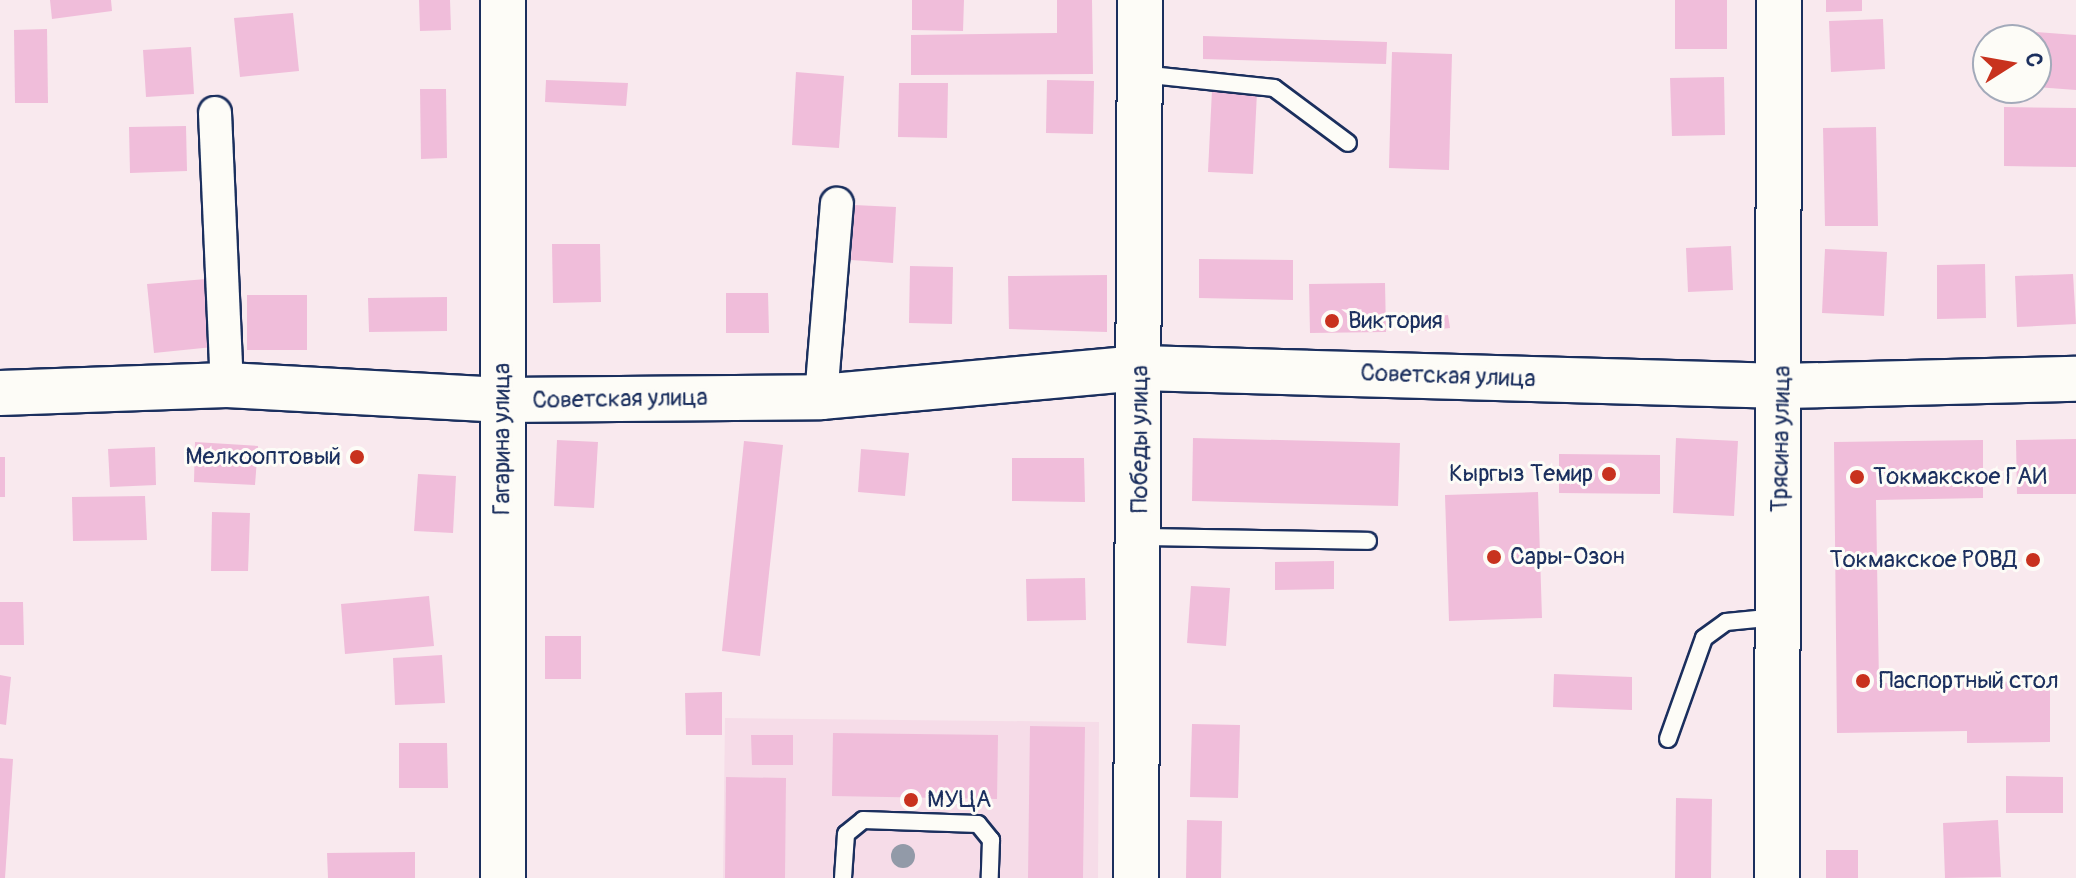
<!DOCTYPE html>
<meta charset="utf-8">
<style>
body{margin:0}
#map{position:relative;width:2076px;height:878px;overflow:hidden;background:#f9e9ee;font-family:Pangolin,sans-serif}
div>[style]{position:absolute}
.built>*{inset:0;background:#f6dce8}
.building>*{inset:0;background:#f0bdda}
.roads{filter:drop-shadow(2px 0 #1b2f5e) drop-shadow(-2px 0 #1b2f5e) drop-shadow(0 2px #1b2f5e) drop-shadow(0 -2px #1b2f5e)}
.lane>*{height:16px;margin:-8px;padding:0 8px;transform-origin:8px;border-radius:8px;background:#fdfcf7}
.street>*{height:32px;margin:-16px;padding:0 16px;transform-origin:16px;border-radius:16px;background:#fdfcf7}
.secondary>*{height:44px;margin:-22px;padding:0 22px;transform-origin:22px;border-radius:22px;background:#fdfcf7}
.trees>*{width:24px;height:24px;margin:-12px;border-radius:50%;background:#929aa8}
.dots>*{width:22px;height:22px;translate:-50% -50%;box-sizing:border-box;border:4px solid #fdfcf7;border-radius:50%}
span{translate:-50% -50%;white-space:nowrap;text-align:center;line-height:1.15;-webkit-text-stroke:6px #fdfcf7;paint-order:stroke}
.poi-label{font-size:24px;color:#1b2f5e}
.left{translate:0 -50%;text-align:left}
.right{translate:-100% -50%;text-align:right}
.street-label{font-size:24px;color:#1b2f5e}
.north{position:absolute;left:1972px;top:24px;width:80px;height:80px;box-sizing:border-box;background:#fdfcf7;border:2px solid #a3aaba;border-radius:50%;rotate:79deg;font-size:22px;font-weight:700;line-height:32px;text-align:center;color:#1b2f5e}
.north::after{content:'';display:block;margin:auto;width:28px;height:36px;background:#c8321e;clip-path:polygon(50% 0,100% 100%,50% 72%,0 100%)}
</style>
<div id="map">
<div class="built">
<div style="clip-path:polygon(725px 718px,1099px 722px,1098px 878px,723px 878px)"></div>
</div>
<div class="building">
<div style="clip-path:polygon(50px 0,111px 0,112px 11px,52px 19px)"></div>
<div style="clip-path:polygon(419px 0,450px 0,451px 30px,420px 31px)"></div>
<div style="clip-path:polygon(912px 0,964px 0,963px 31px,912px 30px)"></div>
<div style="clip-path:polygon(1057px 0,1092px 0,1093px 74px,911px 75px,911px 35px,1057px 33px)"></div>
<div style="clip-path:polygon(1675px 0,1727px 0,1727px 49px,1675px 49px)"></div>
<div style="clip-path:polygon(1826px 0,1862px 0,1862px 11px,1826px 12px)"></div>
<div style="clip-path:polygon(293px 13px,299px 71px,240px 77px,234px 18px)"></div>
<div style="clip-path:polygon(1883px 19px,1885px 69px,1831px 72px,1829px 21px)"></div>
<div style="clip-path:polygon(47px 29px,48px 103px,15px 103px,14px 30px)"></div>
<div style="clip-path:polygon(2036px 32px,2076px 35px,2076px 90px,2036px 87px)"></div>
<div style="clip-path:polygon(1203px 36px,1387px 42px,1386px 64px,1203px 59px)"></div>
<div style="clip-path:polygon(191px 47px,194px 94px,146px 97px,143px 50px)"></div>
<div style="clip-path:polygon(1392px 52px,1452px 54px,1449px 170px,1389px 168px)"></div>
<div style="clip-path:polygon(796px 72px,844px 76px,839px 148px,792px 145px)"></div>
<div style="clip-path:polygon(1724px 77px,1725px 135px,1672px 136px,1670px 78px)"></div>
<div style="clip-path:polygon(546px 80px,628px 83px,626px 106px,545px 102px)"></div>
<div style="clip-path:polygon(1047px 80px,1094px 81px,1093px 134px,1046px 133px)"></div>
<div style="clip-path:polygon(899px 83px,948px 83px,947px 138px,898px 137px)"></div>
<div style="clip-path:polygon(420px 89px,446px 89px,447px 158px,421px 159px)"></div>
<div style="clip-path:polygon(1212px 90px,1257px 92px,1253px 174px,1208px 172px)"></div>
<div style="clip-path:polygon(2004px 107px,2076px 108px,2076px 167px,2004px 166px)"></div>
<div style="clip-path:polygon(186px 126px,187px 171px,130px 173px,129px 127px)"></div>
<div style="clip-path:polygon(1876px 127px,1878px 226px,1825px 226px,1823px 128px)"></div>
<div style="clip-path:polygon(854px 205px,896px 207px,893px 263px,851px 260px)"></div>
<div style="clip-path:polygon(552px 244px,600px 244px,601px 302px,553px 303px)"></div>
<div style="clip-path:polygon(1731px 246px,1733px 290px,1688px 292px,1686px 248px)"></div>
<div style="clip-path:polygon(1825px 249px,1887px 252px,1884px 316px,1822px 313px)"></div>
<div style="clip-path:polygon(1199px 259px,1293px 260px,1293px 300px,1199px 298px)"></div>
<div style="clip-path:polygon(1985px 264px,1986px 318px,1937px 319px,1937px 265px)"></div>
<div style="clip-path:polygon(910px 266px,953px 267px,952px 324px,909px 323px)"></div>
<div style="clip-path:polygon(2073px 274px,2076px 324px,2017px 327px,2015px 276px)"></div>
<div style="clip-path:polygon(1107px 275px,1107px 332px,1009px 329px,1008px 276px)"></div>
<div style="clip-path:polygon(206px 279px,213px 347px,154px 353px,147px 284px)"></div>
<div style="clip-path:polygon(1385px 283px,1386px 332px,1310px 333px,1309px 284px)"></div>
<div style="clip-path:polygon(726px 293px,768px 293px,769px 333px,726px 333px)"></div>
<div style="clip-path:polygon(247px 295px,307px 295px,307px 350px,247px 350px)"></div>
<div style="clip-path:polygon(447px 297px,447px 331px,369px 332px,368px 298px)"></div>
<div style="clip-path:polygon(1448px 315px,1450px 328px,1410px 332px,1408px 319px)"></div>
<div style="clip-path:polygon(1193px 438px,1400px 443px,1398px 506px,1192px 501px)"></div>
<div style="clip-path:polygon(1676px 438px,1738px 441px,1734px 516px,1673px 513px)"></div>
<div style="clip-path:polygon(2076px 439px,2076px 494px,2017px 494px,2016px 440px)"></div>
<div style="clip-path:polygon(557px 440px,598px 442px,594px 508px,554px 506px)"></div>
<div style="clip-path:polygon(1983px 440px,1983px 498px,1876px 500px,1879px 683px,2050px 681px,2050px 742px,1967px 743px,1967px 731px,1837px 733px,1834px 442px)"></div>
<div style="clip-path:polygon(744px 441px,783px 445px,760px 656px,722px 651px)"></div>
<div style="clip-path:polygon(195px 442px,258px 446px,255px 485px,194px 482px)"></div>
<div style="clip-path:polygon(155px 447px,156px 485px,110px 487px,108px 449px)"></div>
<div style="clip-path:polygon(861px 449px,909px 453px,905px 496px,858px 492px)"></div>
<div style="clip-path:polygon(1559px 454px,1660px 455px,1660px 494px,1559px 493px)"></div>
<div style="clip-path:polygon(0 457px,5px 457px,5px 497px,0 497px)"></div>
<div style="clip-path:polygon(1012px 458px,1084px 458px,1085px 502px,1012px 501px)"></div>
<div style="clip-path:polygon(418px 474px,456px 476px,453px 533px,414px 531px)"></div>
<div style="clip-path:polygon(1538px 492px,1542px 618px,1449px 621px,1445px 495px)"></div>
<div style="clip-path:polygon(145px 496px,147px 540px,73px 541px,72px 497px)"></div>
<div style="clip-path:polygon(212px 512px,250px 513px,248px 571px,211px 571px)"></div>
<div style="clip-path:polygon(1334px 561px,1334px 589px,1275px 590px,1275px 562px)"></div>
<div style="clip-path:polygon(1085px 578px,1086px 620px,1027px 621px,1026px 579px)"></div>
<div style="clip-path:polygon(1191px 586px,1230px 588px,1226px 646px,1187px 643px)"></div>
<div style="clip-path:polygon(429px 596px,434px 646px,345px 654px,341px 604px)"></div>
<div style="clip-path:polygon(0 602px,23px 602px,24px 645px,0 645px)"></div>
<div style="clip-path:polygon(545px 636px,581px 636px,581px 679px,545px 679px)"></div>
<div style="clip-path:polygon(442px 655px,445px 703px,395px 705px,393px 658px)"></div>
<div style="clip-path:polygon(1554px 674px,1632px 677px,1632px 710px,1553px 707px)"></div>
<div style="clip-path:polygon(0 675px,11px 677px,6px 725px,0 724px)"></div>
<div style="clip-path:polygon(722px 692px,722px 735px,686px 735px,685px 693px)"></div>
<div style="clip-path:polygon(1192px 724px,1240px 725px,1238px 798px,1190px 797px)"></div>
<div style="clip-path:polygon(1030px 726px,1085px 727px,1083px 878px,1028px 878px)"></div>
<div style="clip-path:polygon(833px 733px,998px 735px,997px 799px,832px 796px)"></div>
<div style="clip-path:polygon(751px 735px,793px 735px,793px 765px,752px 765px)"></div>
<div style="clip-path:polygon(399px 743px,447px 743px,448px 788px,399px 788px)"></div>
<div style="clip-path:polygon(0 758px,13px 759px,5px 878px,0 878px)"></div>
<div style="clip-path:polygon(2006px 776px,2063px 777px,2063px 813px,2006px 813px)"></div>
<div style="clip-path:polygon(726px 777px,786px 778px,785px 878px,725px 878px)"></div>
<div style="clip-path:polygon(1676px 798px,1712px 799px,1711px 878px,1675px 878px)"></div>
<div style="clip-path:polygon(1187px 820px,1222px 821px,1221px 878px,1186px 878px)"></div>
<div style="clip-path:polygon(1998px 820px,2001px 877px,1945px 878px,1943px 823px)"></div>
<div style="clip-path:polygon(1826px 850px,1858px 850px,1858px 878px,1826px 878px)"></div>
<div style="clip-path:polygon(415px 852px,415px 878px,328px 878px,327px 853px)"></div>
</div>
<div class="roads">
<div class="lane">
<div style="left:1141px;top:74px;width:134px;rotate:6deg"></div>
<div style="left:1274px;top:88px;width:92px;rotate:36.6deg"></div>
<div style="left:1140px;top:537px;width:228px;rotate:1deg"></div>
<div style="left:1668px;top:739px;width:107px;rotate:-70.4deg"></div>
<div style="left:1704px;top:638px;width:27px;rotate:-36deg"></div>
<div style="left:1726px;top:622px;width:51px;rotate:-5.6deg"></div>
<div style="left:843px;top:878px;width:44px;rotate:-86.1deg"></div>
<div style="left:846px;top:834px;width:22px;rotate:-39deg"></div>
<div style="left:863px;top:820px;width:115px;rotate:2deg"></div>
<div style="left:978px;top:824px;width:21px;rotate:51deg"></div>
<div style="left:991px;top:840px;width:38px;rotate:92deg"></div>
</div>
<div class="street">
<div style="left:215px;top:113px;width:272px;rotate:87.5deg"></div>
<div style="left:821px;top:397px;width:194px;rotate:-85.3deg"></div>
</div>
<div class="secondary">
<div style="left:0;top:393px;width:227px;rotate:-2deg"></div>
<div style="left:227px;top:385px;width:276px;rotate:3.1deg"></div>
<div style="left:503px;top:400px;width:318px;rotate:-0.5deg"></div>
<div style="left:821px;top:397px;width:320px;rotate:-5.2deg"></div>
<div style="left:1140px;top:368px;width:643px;rotate:1.6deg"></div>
<div style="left:1783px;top:386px;width:293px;rotate:-1.4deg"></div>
<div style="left:503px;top:878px;width:878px;rotate:-90deg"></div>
<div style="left:1136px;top:878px;width:878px;rotate:-89.74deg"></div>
<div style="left:1777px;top:878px;width:878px;rotate:-89.87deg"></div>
</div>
</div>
<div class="trees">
<div style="left:903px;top:856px"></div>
</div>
<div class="dots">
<div style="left:1332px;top:321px;background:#c8321e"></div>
<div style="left:357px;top:457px;background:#c8321e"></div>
<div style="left:1609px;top:474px;background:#c8321e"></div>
<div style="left:1857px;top:477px;background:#c8321e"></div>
<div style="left:1494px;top:557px;background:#c8321e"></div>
<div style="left:2033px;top:560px;background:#c8321e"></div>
<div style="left:1863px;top:681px;background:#c8321e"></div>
<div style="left:911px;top:800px;background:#c8321e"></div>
</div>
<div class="poi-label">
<span class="left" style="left:1348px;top:321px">Виктория</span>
<span class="right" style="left:341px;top:457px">Мелкооптовый</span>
<span class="right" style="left:1593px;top:474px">Кыргыз Темир</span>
<span class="left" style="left:1873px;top:477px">Токмакское ГАИ</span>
<span class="left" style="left:1510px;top:557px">Сары-Озон</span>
<span class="right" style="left:2017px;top:560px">Токмакское РОВД</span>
<span class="left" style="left:1879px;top:681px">Паспортный стол</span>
<span class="left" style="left:927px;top:800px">МУЦА</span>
</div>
<div class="street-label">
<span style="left:1448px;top:376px;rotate:2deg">Советская улица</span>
<span style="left:620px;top:399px;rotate:-1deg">Советская улица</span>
<span style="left:502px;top:439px;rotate:-90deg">Гагарина улица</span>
<span style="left:1140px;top:439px;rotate:-90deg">Победы улица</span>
<span style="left:1781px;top:439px;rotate:-89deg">Трясина улица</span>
</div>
<div class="north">С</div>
</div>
